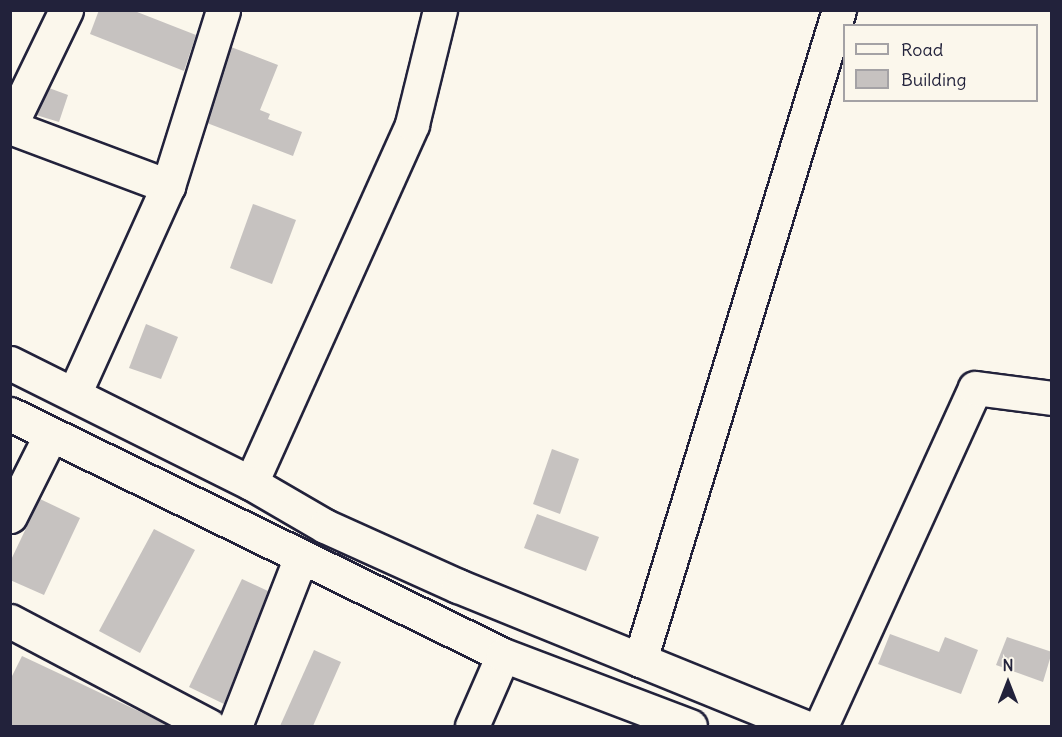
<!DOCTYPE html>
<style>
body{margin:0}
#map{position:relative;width:1062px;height:737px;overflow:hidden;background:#fbf7ec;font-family:Delius,sans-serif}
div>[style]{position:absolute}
.building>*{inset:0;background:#c6c2c0}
.roads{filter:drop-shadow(2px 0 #22223b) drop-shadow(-2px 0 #22223b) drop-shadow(0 2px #22223b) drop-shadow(0 -2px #22223b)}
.minor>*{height:33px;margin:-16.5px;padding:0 16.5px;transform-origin:16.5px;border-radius:16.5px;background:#fbf7ec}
.major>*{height:33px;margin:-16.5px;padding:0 16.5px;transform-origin:16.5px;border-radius:16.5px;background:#fbf7ec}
span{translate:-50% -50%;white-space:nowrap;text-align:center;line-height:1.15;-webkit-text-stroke:4.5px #fbf7ec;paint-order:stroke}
.frame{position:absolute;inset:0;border:12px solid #22223b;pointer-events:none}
.legend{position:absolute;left:843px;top:24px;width:195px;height:78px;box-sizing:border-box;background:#fbf7ec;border:2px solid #a4a2a5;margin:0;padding:8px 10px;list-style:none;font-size:18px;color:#22223b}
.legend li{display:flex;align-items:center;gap:12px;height:30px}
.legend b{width:30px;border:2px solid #a4a2a5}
.north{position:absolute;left:978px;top:653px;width:60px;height:60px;-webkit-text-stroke:4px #fbf7ec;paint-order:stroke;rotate:0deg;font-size:16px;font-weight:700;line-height:24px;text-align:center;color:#22223b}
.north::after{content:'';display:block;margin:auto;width:21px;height:27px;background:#22223b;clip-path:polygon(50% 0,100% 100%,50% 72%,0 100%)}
</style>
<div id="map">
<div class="building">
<div style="clip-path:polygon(99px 10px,132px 10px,196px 35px,184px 71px,90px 34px)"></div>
<div style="clip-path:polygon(231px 47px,278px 65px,260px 110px,270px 114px,268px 119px,302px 132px,293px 156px,207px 123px)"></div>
<div style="clip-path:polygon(49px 88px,68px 95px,59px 122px,36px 115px)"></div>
<div style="clip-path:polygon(253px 204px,296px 220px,272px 284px,230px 268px)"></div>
<div style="clip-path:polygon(146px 324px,178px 337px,161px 379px,129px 368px)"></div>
<div style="clip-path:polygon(552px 449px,579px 459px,560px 514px,533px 504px)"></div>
<div style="clip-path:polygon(40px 499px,80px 518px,44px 595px,10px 580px,10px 562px)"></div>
<div style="clip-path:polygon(537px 514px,599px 537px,586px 571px,524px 548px)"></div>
<div style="clip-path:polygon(154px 529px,195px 550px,140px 653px,99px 631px)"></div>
<div style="clip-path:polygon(242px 579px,268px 591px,224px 704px,189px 687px)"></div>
<div style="clip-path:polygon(890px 634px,939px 652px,945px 637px,978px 650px,961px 694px,878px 664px)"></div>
<div style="clip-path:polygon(1007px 637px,1052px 652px,1043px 682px,996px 665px)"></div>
<div style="clip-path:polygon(314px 650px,341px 662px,313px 726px,280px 726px)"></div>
<div style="clip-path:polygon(22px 656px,71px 679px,170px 726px,10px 726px,10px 680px)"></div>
</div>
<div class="roads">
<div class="minor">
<div style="left:10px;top:126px;width:129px;rotate:-64.2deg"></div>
<div style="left:10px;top:127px;width:169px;rotate:20.5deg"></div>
<div style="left:168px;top:186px;width:228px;rotate:114.3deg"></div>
<div style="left:168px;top:186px;width:184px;rotate:-72.6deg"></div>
<div style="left:251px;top:483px;width:393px;rotate:-65.8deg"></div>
<div style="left:412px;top:124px;width:117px;rotate:-76.2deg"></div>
<div style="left:10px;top:516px;width:89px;rotate:-63.4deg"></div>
<div style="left:10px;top:621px;width:225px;rotate:27.8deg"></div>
<div style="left:640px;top:660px;width:680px;rotate:-72.98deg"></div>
<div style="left:235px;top:726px;width:181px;rotate:-68.7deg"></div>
<div style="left:472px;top:726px;width:77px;rotate:-66.4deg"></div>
<div style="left:821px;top:726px;width:371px;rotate:-65.5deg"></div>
<div style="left:975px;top:388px;width:78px;rotate:7.4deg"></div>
</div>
<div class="major">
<div style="left:10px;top:363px;width:269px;rotate:26.5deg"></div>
<div style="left:251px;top:483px;width:86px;rotate:30.2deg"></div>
<div style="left:325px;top:526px;width:146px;rotate:24.3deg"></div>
<div style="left:458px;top:586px;width:372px;rotate:22.1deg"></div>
<div style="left:10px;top:414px;width:549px;rotate:26.05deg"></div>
<div style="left:503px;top:655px;width:200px;rotate:20.8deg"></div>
</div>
</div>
<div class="frame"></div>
<ul class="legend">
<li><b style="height:8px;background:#fbf7ec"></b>Road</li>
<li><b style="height:16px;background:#c6c2c0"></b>Building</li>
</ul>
<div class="north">N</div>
</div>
